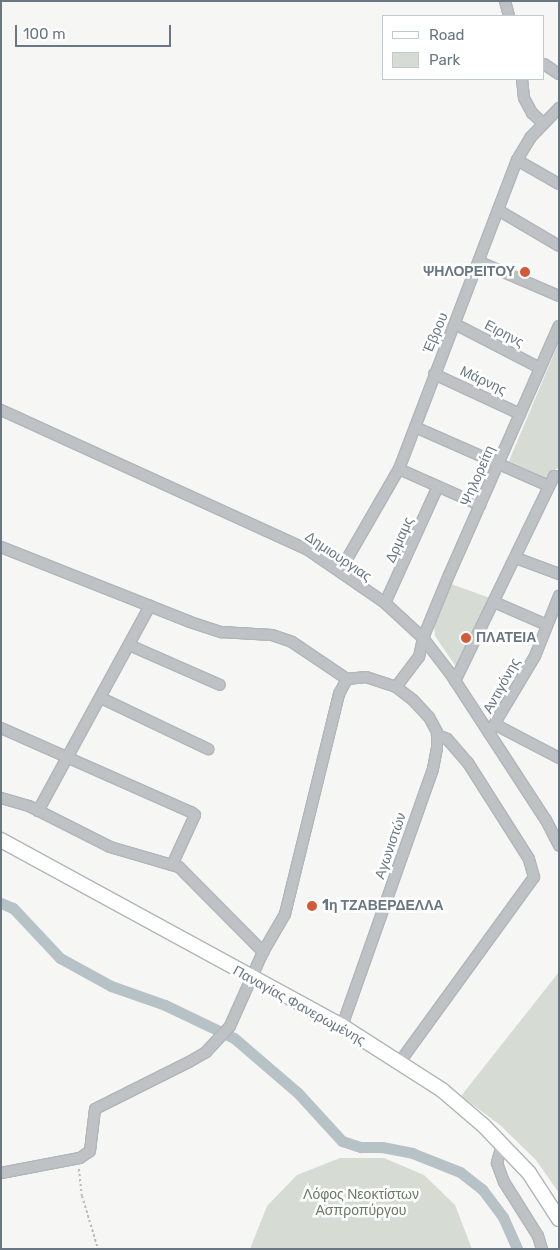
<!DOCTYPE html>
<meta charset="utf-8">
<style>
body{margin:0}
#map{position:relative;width:560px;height:1250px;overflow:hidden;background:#f6f6f4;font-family:Rubik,sans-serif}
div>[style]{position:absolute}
.green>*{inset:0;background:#d6dbd3}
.canal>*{height:11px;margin:-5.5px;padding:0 5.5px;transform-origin:5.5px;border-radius:5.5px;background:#b7c2c6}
.path>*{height:2px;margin-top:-1px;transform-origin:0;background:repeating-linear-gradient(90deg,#b8bbbd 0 2.5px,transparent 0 5px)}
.roads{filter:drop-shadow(1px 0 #b0b6ba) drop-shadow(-1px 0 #b0b6ba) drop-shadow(0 1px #b0b6ba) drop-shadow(0 -1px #b0b6ba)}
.street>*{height:10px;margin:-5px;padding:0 5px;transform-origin:5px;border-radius:5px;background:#bec2c5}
.secondary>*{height:14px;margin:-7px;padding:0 7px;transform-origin:7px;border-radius:7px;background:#fff}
.dots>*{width:14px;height:14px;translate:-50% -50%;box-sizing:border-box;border:2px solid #fff;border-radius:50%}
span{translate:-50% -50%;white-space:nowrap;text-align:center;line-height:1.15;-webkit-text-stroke:5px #fff;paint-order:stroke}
.poi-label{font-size:14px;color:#687782;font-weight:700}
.right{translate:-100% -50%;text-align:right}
.left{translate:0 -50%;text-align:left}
.street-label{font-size:14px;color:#687782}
.park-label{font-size:14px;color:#6a7a66}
.frame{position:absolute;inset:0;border:2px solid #687782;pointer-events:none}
.legend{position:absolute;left:382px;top:15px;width:162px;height:65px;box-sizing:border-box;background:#fff;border:1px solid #c3c9cd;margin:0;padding:6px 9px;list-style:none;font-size:15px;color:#687782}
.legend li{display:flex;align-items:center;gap:10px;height:25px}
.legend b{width:25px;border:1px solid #c3c9cd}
.scale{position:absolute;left:15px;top:25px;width:156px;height:22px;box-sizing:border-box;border:2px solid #687782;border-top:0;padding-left:6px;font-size:15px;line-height:18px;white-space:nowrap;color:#687782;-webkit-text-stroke:4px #fff;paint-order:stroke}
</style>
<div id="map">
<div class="green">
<div style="clip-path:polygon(559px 342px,559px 468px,552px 470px,548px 479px,509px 461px)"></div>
<div style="clip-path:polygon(451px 584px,490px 598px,457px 668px,435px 636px,434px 625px)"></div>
<div style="clip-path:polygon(559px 972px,559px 1193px,536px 1160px,500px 1125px,461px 1096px)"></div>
<div style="clip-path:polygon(340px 1158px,384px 1158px,424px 1175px,455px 1205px,472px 1249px,250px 1249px,267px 1206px,297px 1175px)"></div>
</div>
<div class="canal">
<div style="left:1px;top:903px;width:13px;rotate:23deg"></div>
<div style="left:13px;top:908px;width:69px;rotate:46.8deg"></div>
<div style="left:60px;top:958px;width:58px;rotate:28.8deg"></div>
<div style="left:111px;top:986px;width:57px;rotate:19.4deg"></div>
<div style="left:165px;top:1005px;width:76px;rotate:25.6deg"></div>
<div style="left:234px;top:1038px;width:84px;rotate:40.7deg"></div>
<div style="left:298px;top:1093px;width:65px;rotate:47.5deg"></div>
<div style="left:342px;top:1141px;width:20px;rotate:18deg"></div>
<div style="left:361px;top:1147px;width:21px"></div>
<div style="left:382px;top:1147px;width:31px;rotate:11deg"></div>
<div style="left:412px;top:1153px;width:52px;rotate:21.6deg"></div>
<div style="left:460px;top:1172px;width:28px;rotate:38deg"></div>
<div style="left:482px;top:1189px;width:35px;rotate:53deg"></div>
<div style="left:503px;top:1217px;width:35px;rotate:66deg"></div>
</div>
<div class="path">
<div style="left:79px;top:1169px;width:27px;rotate:84deg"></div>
<div style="left:82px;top:1196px;width:55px;rotate:73.2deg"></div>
</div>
<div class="roads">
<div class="street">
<div style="left:505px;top:1px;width:16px;rotate:75deg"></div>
<div style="left:544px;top:64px;width:18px;rotate:34deg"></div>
<div style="left:522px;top:79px;width:19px;rotate:84deg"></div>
<div style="left:524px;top:98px;width:17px;rotate:62deg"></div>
<div style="left:532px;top:113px;width:16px;rotate:43deg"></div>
<div style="left:517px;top:160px;width:48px;rotate:29.7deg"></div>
<div style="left:498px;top:210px;width:71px;rotate:30.5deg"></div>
<div style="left:480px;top:262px;width:86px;rotate:23.3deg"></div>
<div style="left:455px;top:324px;width:96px;rotate:27.4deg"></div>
<div style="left:434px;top:374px;width:95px;rotate:24.9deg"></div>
<div style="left:1px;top:410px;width:337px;rotate:24.5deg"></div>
<div style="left:308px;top:550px;width:93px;rotate:34.5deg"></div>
<div style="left:385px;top:603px;width:52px;rotate:42.6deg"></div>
<div style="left:423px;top:638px;width:44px;rotate:52.4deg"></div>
<div style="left:450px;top:673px;width:176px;rotate:56.9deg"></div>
<div style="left:546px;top:820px;width:29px;rotate:63deg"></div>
<div style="left:415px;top:427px;width:146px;rotate:23.8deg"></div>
<div style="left:399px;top:469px;width:89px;rotate:24deg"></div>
<div style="left:1px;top:547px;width:203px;rotate:21.6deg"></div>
<div style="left:190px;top:622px;width:33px;rotate:18deg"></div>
<div style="left:221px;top:632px;width:51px;rotate:3.4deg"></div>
<div style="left:272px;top:635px;width:21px;rotate:19deg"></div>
<div style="left:292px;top:642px;width:66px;rotate:33.9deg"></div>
<div style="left:516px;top:558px;width:46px;rotate:20.4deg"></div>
<div style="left:340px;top:571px;width:118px;rotate:-60deg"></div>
<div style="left:399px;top:469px;width:331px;rotate:-69.1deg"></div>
<div style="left:517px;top:160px;width:27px;rotate:-59deg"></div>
<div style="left:531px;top:137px;width:40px;rotate:-46deg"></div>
<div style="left:494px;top:602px;width:58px;rotate:23.5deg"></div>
<div style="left:385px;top:603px;width:128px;rotate:-65.6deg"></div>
<div style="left:129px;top:645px;width:99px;rotate:23.7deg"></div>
<div style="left:455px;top:681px;width:228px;rotate:-64.2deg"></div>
<div style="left:396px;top:687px;width:38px;rotate:-53deg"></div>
<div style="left:419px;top:657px;width:19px;rotate:-78deg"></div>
<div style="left:423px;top:638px;width:68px;rotate:-67.6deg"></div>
<div style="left:449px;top:575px;width:272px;rotate:-66.2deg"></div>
<div style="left:101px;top:698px;width:119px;rotate:25.5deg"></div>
<div style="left:496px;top:725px;width:71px;rotate:27.6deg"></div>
<div style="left:1px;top:728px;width:208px;rotate:23.9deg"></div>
<div style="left:191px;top:812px;width:5px;rotate:37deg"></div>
<div style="left:195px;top:815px;width:55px;rotate:114.7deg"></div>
<div style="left:489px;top:733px;width:90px;rotate:-59.1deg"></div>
<div style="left:535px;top:656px;width:65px;rotate:-68.2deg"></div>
<div style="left:1px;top:798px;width:29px;rotate:16deg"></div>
<div style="left:29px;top:806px;width:91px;rotate:26.8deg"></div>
<div style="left:110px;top:847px;width:72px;rotate:16.2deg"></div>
<div style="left:179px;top:867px;width:120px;rotate:45.3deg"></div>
<div style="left:38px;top:811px;width:234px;rotate:-61.4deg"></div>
<div style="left:399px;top:1063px;width:230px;rotate:-54deg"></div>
<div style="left:534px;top:877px;width:19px;rotate:-106deg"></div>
<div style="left:529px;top:859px;width:114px;rotate:-122.4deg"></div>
<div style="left:468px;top:763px;width:32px;rotate:-131deg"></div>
<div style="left:447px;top:739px;width:11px;rotate:-158deg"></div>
<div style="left:502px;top:1145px;width:19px;rotate:106deg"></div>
<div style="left:497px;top:1163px;width:20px;rotate:70deg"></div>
<div style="left:504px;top:1182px;width:64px;rotate:57.8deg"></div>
<div style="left:538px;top:1236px;width:14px;rotate:73deg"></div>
<div style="left:1px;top:1173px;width:80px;rotate:-10.8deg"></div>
<div style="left:80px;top:1158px;width:12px;rotate:-35deg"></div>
<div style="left:90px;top:1151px;width:42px;rotate:-83.2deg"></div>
<div style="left:95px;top:1109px;width:105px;rotate:-26.6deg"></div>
<div style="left:189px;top:1062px;width:20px;rotate:-30deg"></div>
<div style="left:206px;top:1052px;width:35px;rotate:-47deg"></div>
<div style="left:230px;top:1026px;width:81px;rotate:-66deg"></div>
<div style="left:263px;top:952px;width:44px;rotate:-59.9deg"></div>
<div style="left:285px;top:914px;width:227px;rotate:-76.2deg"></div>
<div style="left:339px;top:694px;width:17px;rotate:-62deg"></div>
<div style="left:347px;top:679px;width:19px;rotate:-6deg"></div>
<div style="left:366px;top:677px;width:32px;rotate:18deg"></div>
<div style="left:396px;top:687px;width:21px;rotate:37deg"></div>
<div style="left:413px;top:700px;width:23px;rotate:47deg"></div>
<div style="left:429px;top:717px;width:17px;rotate:62deg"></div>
<div style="left:437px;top:732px;width:16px;rotate:90deg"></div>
<div style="left:437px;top:748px;width:21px;rotate:101deg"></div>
<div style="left:433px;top:769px;width:273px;rotate:109.5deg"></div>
</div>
<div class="secondary">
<div style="left:1px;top:840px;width:388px;rotate:28.6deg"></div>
<div style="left:342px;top:1026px;width:119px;rotate:32.6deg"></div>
<div style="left:442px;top:1090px;width:55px;rotate:40.6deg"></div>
<div style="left:484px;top:1126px;width:65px;rotate:46.2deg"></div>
<div style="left:529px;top:1173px;width:55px;rotate:56.9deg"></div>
</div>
</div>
<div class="dots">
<div style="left:525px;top:272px;background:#d35a37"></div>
<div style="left:466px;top:638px;background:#d35a37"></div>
<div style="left:312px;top:906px;background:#d35a37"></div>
</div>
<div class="poi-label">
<span class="right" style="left:515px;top:272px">ΨΗΛΟΡΕΙΤΟΥ</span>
<span class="left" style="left:476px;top:638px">ΠΛΑΤΕΙΑ</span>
<span class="left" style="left:322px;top:906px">1η ΤΖΑΒΕΡΔΕΛΛΑ</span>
</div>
<div class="street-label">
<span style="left:436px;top:333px;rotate:-67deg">Έβρου</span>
<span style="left:504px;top:334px;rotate:28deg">Ειρηνς</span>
<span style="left:483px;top:381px;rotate:25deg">Μάρνης</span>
<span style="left:478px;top:476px;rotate:-66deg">Ψηλορείτη</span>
<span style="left:400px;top:540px;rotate:-66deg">Δρμαμς</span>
<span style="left:338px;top:557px;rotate:34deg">Δημιουργιας</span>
<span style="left:502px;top:686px;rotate:-61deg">Αντιγόνης</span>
<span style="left:391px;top:846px;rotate:-71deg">Αγωνιστών</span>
<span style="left:299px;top:1006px;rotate:29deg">Παναγίας Φανερωμένης</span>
</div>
<div class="park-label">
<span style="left:361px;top:1203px">Λόφος Νεοκτίστων<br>Ασπροπύργου</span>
</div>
<div class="frame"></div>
<ul class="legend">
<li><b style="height:6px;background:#fff"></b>Road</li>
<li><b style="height:14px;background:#d6dbd3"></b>Park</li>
</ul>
<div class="scale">100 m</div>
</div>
